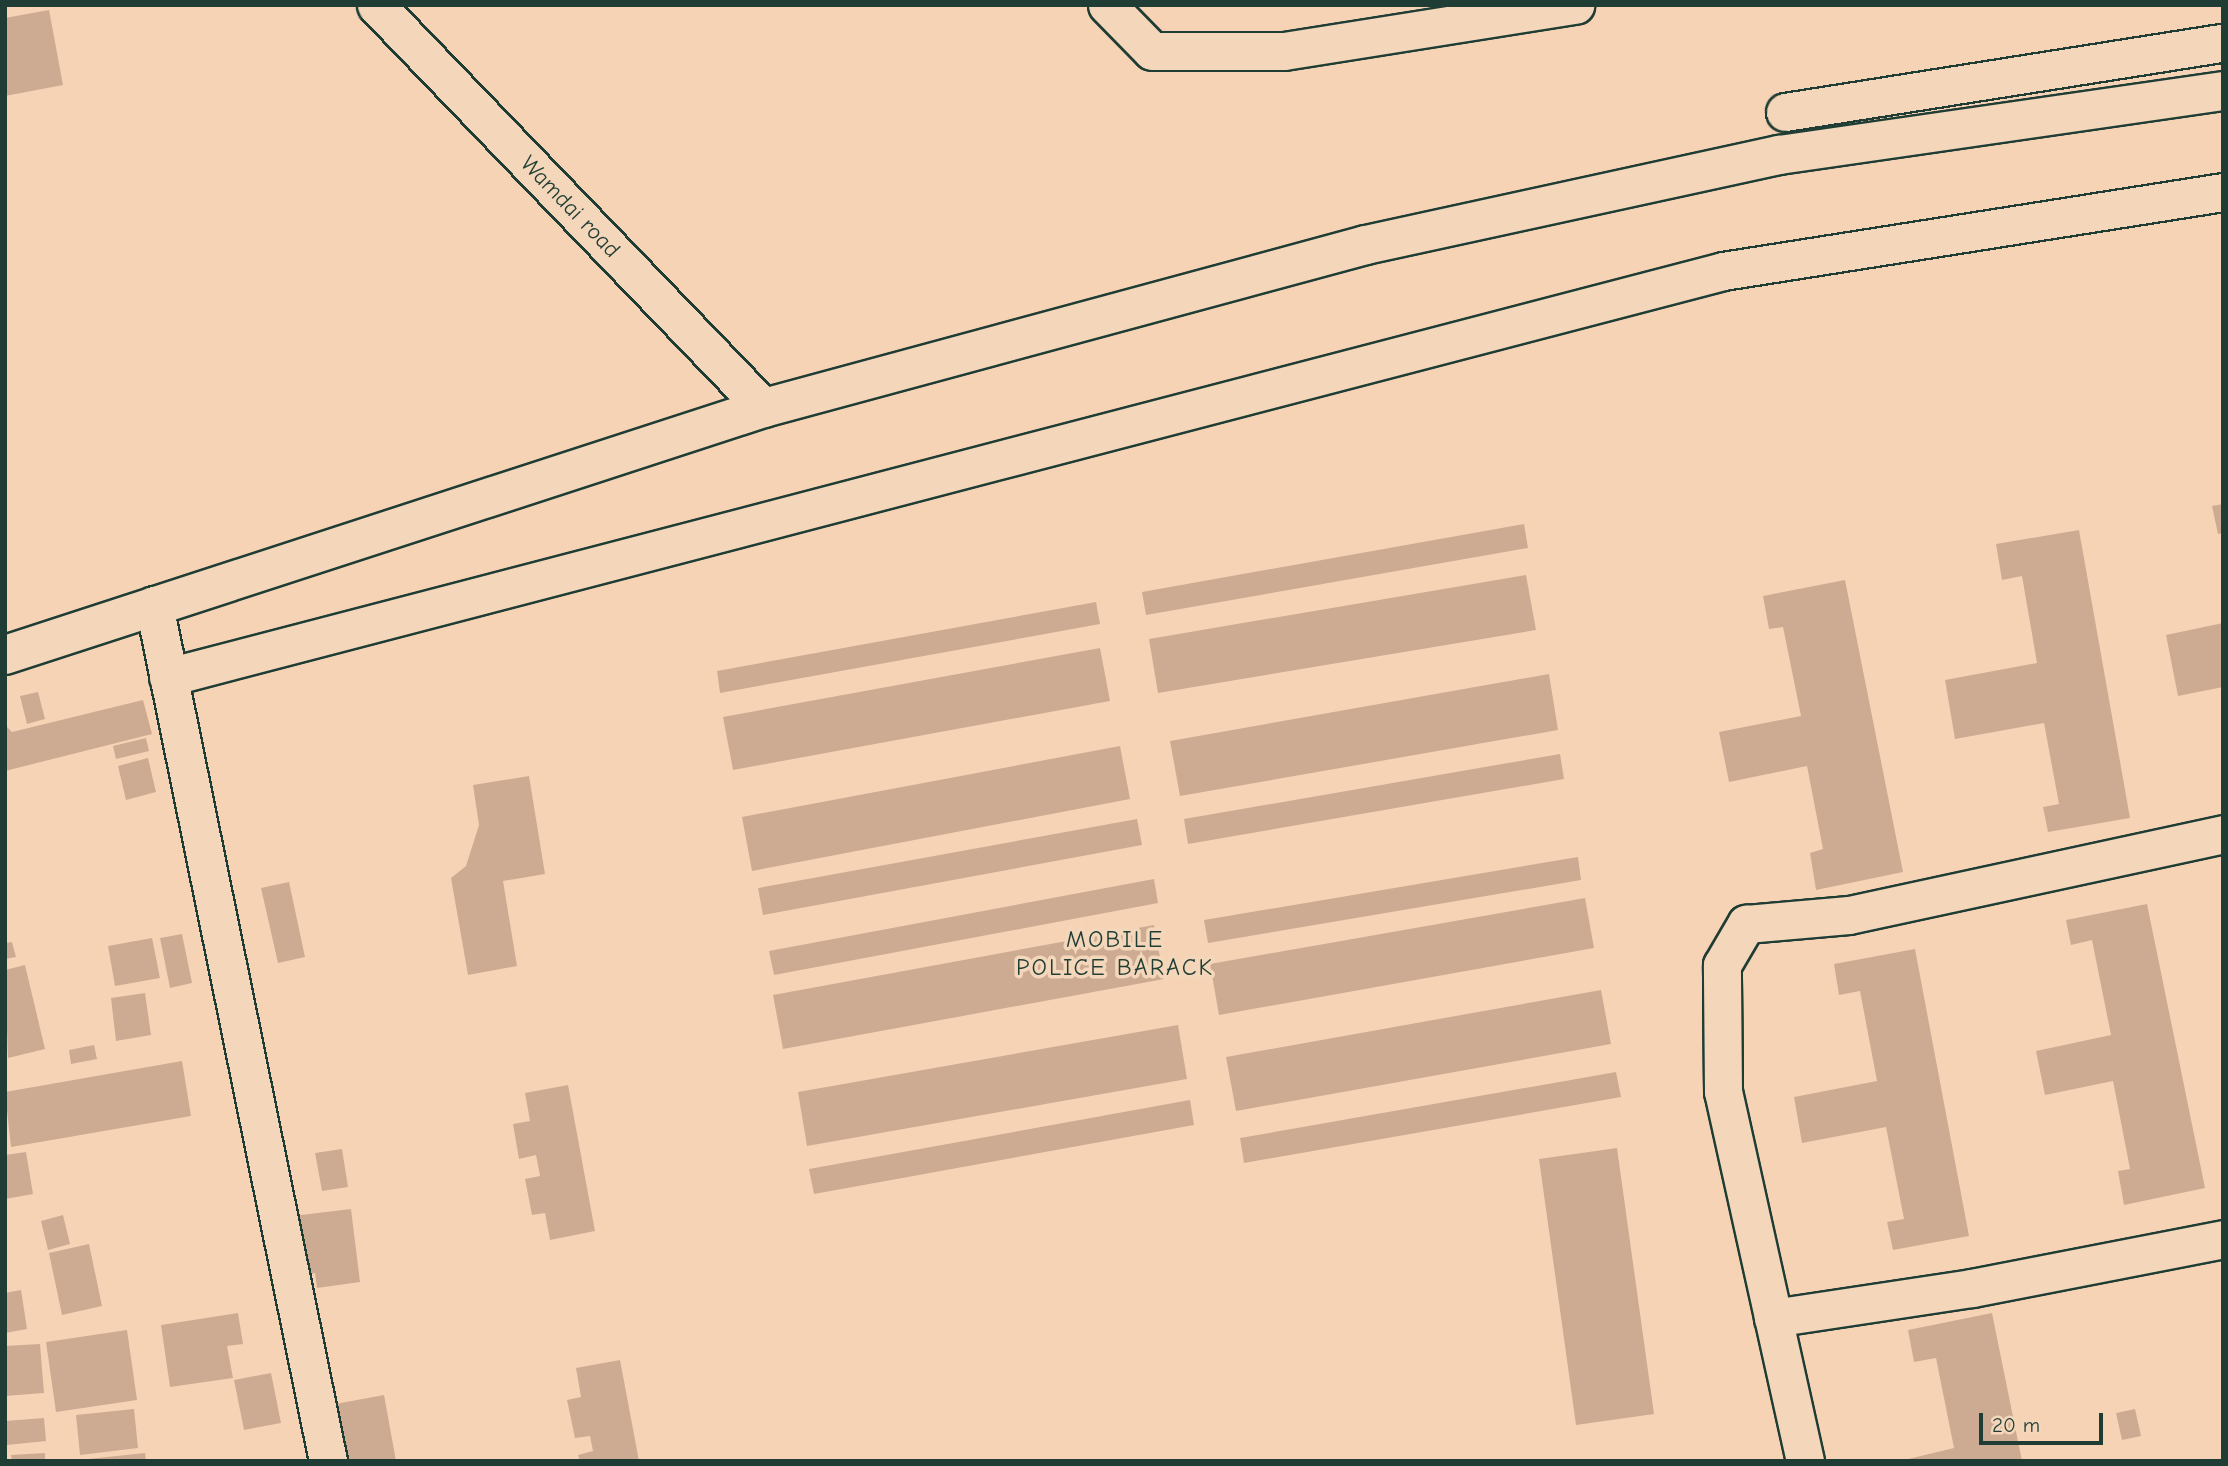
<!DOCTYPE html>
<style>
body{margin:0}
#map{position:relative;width:2228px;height:1466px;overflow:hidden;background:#f7d3b6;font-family:"Comic Neue",sans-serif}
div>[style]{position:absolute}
.building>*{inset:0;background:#cdab93}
.roads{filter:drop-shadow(2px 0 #1f3d34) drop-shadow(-2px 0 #1f3d34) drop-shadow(0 2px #1f3d34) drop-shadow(0 -2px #1f3d34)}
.street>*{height:37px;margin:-18.5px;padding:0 18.5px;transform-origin:18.5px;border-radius:18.5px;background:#f4d7ba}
.secondary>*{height:38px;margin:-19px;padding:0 19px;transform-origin:19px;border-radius:19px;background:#f4d7ba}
span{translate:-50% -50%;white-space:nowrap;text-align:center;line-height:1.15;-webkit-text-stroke:7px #f4d7ba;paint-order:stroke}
.street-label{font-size:23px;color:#1f3d34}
.neighbourhood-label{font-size:24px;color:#1f3d34;letter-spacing:2px}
.frame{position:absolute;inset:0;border:7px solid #1f3d34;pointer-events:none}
.scale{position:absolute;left:1979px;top:1413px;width:124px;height:32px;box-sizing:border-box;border:4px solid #1f3d34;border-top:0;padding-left:9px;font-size:21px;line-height:24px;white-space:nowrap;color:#1f3d34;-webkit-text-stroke:5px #f4d7ba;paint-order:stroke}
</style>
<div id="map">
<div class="building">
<div style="clip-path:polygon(49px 10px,63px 85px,5px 96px,5px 18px)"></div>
<div style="clip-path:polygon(2223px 504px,2223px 533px,2218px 534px,2212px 506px)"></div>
<div style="clip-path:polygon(1524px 524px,1528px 548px,1146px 615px,1142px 592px)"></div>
<div style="clip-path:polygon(2079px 530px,2130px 818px,2048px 832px,2043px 807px,2059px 804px,2044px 723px,1955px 739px,1945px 680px,2037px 663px,2022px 576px,2002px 580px,1996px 544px)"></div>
<div style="clip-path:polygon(1526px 575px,1536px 630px,1158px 693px,1149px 639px)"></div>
<div style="clip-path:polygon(1845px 580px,1903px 872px,1816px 890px,1810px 853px,1823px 849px,1807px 766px,1729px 782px,1719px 732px,1801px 716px,1783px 627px,1769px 629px,1763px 596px)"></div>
<div style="clip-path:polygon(1096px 602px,1100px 624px,720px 693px,717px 671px)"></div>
<div style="clip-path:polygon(2223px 623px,2223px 687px,2178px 696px,2166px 635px)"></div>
<div style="clip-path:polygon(1100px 648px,1110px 701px,733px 770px,723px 717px)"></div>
<div style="clip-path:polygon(1549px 674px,1558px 730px,1180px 796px,1170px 741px)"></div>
<div style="clip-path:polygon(38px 692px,45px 719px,27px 724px,20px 696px)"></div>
<div style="clip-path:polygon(143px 700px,152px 734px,5px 771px,5px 725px,12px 732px)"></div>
<div style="clip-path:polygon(146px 738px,149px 751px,116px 759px,113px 746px)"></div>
<div style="clip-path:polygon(1120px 746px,1130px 799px,752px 871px,742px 817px)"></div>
<div style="clip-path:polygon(1560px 754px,1564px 779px,1188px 844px,1184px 819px)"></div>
<div style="clip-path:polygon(148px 758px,156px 792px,126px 800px,118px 766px)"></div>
<div style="clip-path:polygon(529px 776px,545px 874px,503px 881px,517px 966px,468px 975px,451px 878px,466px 866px,479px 825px,473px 785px)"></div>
<div style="clip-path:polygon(1137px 819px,1142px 845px,763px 915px,758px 888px)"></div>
<div style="clip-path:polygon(1578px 857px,1581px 880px,1208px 943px,1204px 920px)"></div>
<div style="clip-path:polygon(1154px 879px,1158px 903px,774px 975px,769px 951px)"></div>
<div style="clip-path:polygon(289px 882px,305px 957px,278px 963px,261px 888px)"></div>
<div style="clip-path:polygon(1585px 898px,1594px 948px,1219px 1015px,1210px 964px)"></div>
<div style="clip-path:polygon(2147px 904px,2205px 1188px,2124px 1205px,2118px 1171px,2130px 1169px,2113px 1081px,2045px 1095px,2036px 1051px,2111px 1035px,2092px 940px,2071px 945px,2066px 920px)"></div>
<div style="clip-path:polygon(1154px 925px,1164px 979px,783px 1049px,773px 995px)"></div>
<div style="clip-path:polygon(182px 934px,192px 983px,170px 988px,160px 938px)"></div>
<div style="clip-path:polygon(152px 938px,160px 978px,115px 986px,108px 946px)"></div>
<div style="clip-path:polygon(12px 942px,16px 957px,5px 959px,5px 943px)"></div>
<div style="clip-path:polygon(1915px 949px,1969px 1236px,1893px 1250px,1887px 1222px,1904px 1219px,1886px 1127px,1802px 1143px,1794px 1097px,1877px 1081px,1860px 991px,1839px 995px,1834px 964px)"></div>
<div style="clip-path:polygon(25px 965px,45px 1049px,8px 1058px,5px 970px)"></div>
<div style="clip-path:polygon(1601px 990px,1611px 1044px,1236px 1111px,1226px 1057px)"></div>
<div style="clip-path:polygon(145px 993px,151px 1035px,116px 1041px,111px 998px)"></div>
<div style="clip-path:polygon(1178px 1025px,1187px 1079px,807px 1146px,798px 1092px)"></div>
<div style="clip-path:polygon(94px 1045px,97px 1059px,71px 1064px,69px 1050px)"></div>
<div style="clip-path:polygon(182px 1061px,191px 1116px,11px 1147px,5px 1092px)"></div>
<div style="clip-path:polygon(1616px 1072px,1621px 1097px,1244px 1163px,1240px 1138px)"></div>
<div style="clip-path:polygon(568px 1085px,595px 1231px,550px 1240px,545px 1213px,532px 1215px,525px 1179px,540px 1176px,536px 1155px,519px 1159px,513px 1124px,530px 1121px,525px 1093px)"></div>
<div style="clip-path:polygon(1190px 1100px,1194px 1125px,814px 1194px,809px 1169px)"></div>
<div style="clip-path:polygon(1617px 1148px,1654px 1414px,1576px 1425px,1539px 1159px)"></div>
<div style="clip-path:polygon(342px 1149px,348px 1187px,322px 1191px,315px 1153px)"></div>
<div style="clip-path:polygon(26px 1152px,33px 1194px,5px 1199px,5px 1155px)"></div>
<div style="clip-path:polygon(351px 1209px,360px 1282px,317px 1288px,315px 1273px,300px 1276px,293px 1216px)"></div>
<div style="clip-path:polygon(63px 1215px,70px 1244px,48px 1250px,41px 1221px)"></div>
<div style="clip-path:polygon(89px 1244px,102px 1306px,62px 1315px,49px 1253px)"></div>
<div style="clip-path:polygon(21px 1290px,27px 1329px,5px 1333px,5px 1293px)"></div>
<div style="clip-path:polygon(238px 1313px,243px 1344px,227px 1346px,233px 1378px,170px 1387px,161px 1325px)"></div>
<div style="clip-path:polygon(1992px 1313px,2022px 1461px,1900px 1461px,1954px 1448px,1936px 1358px,1914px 1362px,1908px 1330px)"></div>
<div style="clip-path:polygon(127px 1330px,137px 1400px,56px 1412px,46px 1342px)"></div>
<div style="clip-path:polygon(40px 1344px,44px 1393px,5px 1396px,5px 1346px)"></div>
<div style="clip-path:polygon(620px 1360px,639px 1461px,580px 1461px,578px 1455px,593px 1451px,590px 1436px,575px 1438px,567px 1400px,581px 1397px,576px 1368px)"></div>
<div style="clip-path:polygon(271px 1373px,281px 1423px,244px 1430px,234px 1380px)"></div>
<div style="clip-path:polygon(384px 1395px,396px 1461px,340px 1461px,330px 1405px)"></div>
<div style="clip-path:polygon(134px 1409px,138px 1448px,80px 1455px,76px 1415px)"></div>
<div style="clip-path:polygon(2135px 1409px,2141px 1436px,2122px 1440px,2116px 1413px)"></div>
<div style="clip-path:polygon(44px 1418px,46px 1441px,7px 1445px,5px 1421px)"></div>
<div style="clip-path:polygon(45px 1453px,45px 1461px,12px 1461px,11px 1455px)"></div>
<div style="clip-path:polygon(145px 1453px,146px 1461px,88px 1461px,88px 1459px)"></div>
</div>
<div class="roads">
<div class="street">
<div style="left:376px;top:5px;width:559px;rotate:46.09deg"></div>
<div style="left:1107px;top:5px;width:64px;rotate:45.6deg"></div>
<div style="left:1152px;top:51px;width:132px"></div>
<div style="left:1284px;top:51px;width:295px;rotate:-9deg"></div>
<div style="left:1785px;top:112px;width:443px;rotate:-9deg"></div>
<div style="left:154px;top:605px;width:874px;rotate:78.51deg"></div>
<div style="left:168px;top:677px;width:1607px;rotate:-14.63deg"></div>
<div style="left:1723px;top:271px;width:506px;rotate:-8.98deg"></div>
<div style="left:1773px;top:1318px;width:201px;rotate:-8.6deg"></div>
<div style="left:1972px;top:1288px;width:256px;rotate:-11deg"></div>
<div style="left:1805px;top:1461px;width:378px;rotate:-102.5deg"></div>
<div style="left:1723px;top:1092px;width:127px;rotate:-90.5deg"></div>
<div style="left:1722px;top:965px;width:48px;rotate:-59.7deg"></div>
<div style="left:1746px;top:924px;width:103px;rotate:-5deg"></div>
<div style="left:1849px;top:915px;width:383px;rotate:-12.2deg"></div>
</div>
<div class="secondary">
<div style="left:5px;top:655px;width:798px;rotate:-18.03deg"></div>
<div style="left:764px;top:408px;width:624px;rotate:-15.15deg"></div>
<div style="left:1366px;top:245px;width:423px;rotate:-12.3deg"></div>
<div style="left:1779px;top:155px;width:449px;rotate:-8.2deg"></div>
</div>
</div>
<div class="street-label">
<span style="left:570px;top:207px;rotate:46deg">Wamdai road</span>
</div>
<div class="neighbourhood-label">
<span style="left:1115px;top:954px">MOBILE<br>POLICE BARACK</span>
</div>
<div class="frame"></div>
<div class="scale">20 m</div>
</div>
